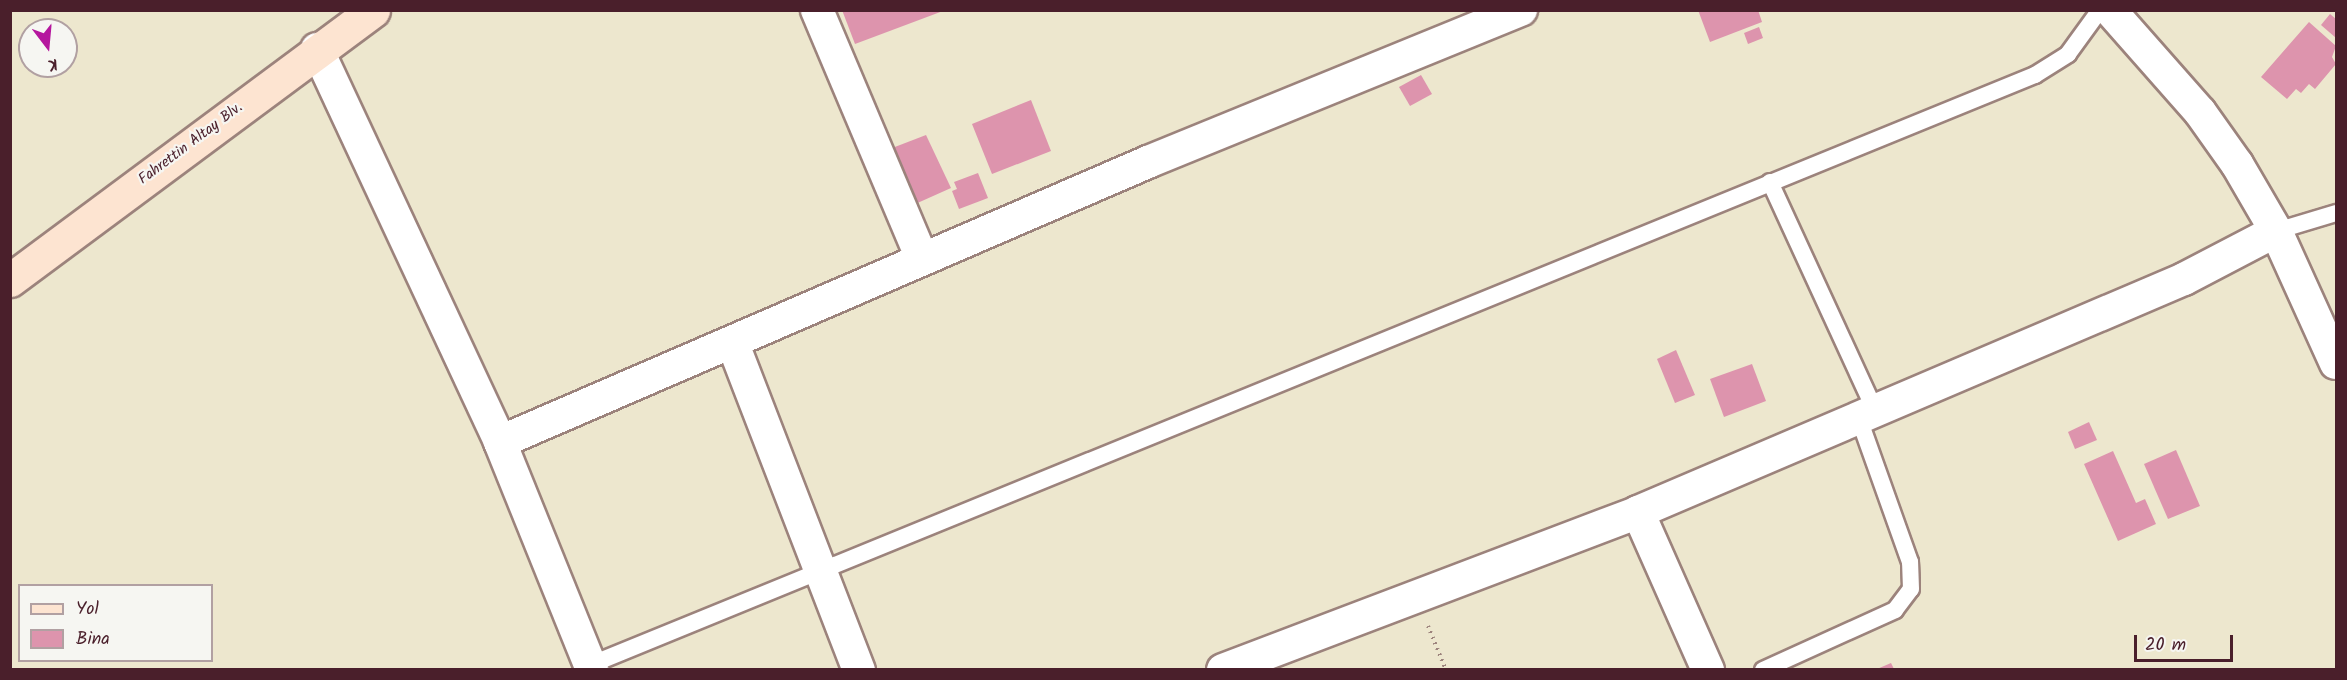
<!DOCTYPE html>
<style>
body{margin:0}
#map{position:relative;width:2347px;height:680px;overflow:hidden;background:#ede7ce;font-family:Kalam,sans-serif}
div>[style]{position:absolute}
.building>*{inset:0;background:#dd94ad}
.path>*{height:4px;margin-top:-2px;transform-origin:0;background:repeating-linear-gradient(90deg,#9c837c 0 1.5px,transparent 0 6px)}
.roads{filter:drop-shadow(2px 0 #9c837c) drop-shadow(-2px 0 #9c837c) drop-shadow(0 2px #9c837c) drop-shadow(0 -2px #9c837c)}
.lane>*{height:16px;margin:-8px;padding:0 8px;transform-origin:8px;border-radius:8px;background:#fff}
.street>*{height:32px;margin:-16px;padding:0 16px;transform-origin:16px;border-radius:16px;background:#fff}
.secondary>*{height:33px;margin:-16.5px;padding:0 16.5px;transform-origin:16.5px;border-radius:16.5px;background:#fde4d1}
span{translate:-50% -50%;white-space:nowrap;text-align:center;line-height:1.15;-webkit-text-stroke:4.5px #f6f6f2;paint-order:stroke}
.street-label{font-size:15px;color:#4a1f2b}
.frame{position:absolute;inset:0;border:12px solid #4a1f2b;pointer-events:none}
.legend{position:absolute;left:18px;top:584px;width:195px;height:78px;box-sizing:border-box;background:#f6f6f2;border:2px solid #b1a0a2;margin:0;padding:8px 10px;list-style:none;font-size:18px;color:#4a1f2b}
.legend li{display:flex;align-items:center;gap:12px;height:30px}
.legend b{width:30px;border:2px solid #b1a0a2}
.north{position:absolute;left:18px;top:18px;width:60px;height:60px;box-sizing:border-box;background:#f6f6f2;border:2px solid #b1a0a2;border-radius:50%;rotate:164deg;font-size:16px;font-weight:700;line-height:24px;text-align:center;color:#4a1f2b}
.north::after{content:'';display:block;margin:auto;width:21px;height:27px;background:#b5179e;clip-path:polygon(50% 0,100% 100%,50% 72%,0 100%)}
.scale{position:absolute;left:2134px;top:635px;width:99px;height:27px;box-sizing:border-box;border:3px solid #4a1f2b;border-top:0;padding-left:8px;font-size:18px;line-height:21px;white-space:nowrap;color:#4a1f2b;-webkit-text-stroke:4px #f6f6f2;paint-order:stroke}
</style>
<div id="map">
<div class="building">
<div style="clip-path:polygon(842px 10px,943px 10px,943px 11px,855px 44px)"></div>
<div style="clip-path:polygon(1698px 10px,1758px 10px,1762px 22px,1710px 42px)"></div>
<div style="clip-path:polygon(2330px 14px,2336px 19px,2336px 38px,2321px 25px)"></div>
<div style="clip-path:polygon(2309px 22px,2336px 46px,2332px 57px,2336px 64px,2315px 89px,2309px 84px,2301px 93px,2296px 89px,2287px 99px,2261px 77px)"></div>
<div style="clip-path:polygon(1759px 27px,1763px 38px,1748px 44px,1744px 33px)"></div>
<div style="clip-path:polygon(1421px 75px,1432px 94px,1410px 106px,1399px 87px)"></div>
<div style="clip-path:polygon(1031px 100px,1051px 151px,992px 174px,972px 124px)"></div>
<div style="clip-path:polygon(926px 135px,951px 188px,913px 205px,887px 150px)"></div>
<div style="clip-path:polygon(978px 173px,988px 198px,959px 209px,952px 191px,957px 189px,954px 182px)"></div>
<div style="clip-path:polygon(1676px 350px,1695px 395px,1675px 403px,1657px 359px)"></div>
<div style="clip-path:polygon(1752px 364px,1766px 401px,1724px 417px,1710px 379px)"></div>
<div style="clip-path:polygon(2089px 422px,2097px 440px,2075px 449px,2068px 432px)"></div>
<div style="clip-path:polygon(2176px 450px,2200px 506px,2168px 519px,2144px 464px)"></div>
<div style="clip-path:polygon(2113px 451px,2136px 503px,2145px 499px,2156px 524px,2118px 541px,2084px 464px)"></div>
<div style="clip-path:polygon(1891px 663px,1894px 669px,1877px 669px)"></div>
</div>
<div class="path">
<div style="left:1428px;top:626px;width:48px;rotate:67.8deg"></div>
</div>
<div class="roads">
<div class="lane">
<div style="left:1770px;top:182px;width:253px;rotate:65.3deg"></div>
<div style="left:2276px;top:231px;width:63px;rotate:-16.7deg"></div>
<div style="left:590px;top:665px;width:1561px;rotate:-22.21deg"></div>
<div style="left:2035px;top:75px;width:39px;rotate:-32deg"></div>
<div style="left:2068px;top:54px;width:54px;rotate:-54deg"></div>
<div style="left:1763px;top:670px;width:145px;rotate:-24.4deg"></div>
<div style="left:1895px;top:610px;width:26px;rotate:-53deg"></div>
<div style="left:1911px;top:589px;width:27px;rotate:-92deg"></div>
<div style="left:1910px;top:562px;width:152px;rotate:-109.6deg"></div>
</div>
<div class="street">
<div style="left:817px;top:10px;width:270px;rotate:67.1deg"></div>
<div style="left:2110px;top:10px;width:136px;rotate:48.6deg"></div>
<div style="left:2200px;top:112px;width:64px;rotate:54.6deg"></div>
<div style="left:2237px;top:164px;width:78px;rotate:59.8deg"></div>
<div style="left:2276px;top:231px;width:145px;rotate:65.6deg"></div>
<div style="left:317px;top:49px;width:434px;rotate:65deg"></div>
<div style="left:500px;top:442px;width:246px;rotate:68deg"></div>
<div style="left:733px;top:344px;width:350px;rotate:68.9deg"></div>
<div style="left:500px;top:442px;width:706px;rotate:-23.37deg"></div>
<div style="left:1148px;top:162px;width:403px;rotate:-22.2deg"></div>
<div style="left:1638px;top:512px;width:173px;rotate:66.1deg"></div>
<div style="left:1223px;top:670px;width:444px;rotate:-20.8deg"></div>
<div style="left:1638px;top:512px;width:594px;rotate:-23.11deg"></div>
<div style="left:2184px;top:279px;width:104px;rotate:-27.6deg"></div>
</div>
<div class="secondary">
<div style="left:10px;top:280px;width:452px;rotate:-36.6deg"></div>
</div>
</div>
<div class="street-label">
<span style="left:191px;top:144px;rotate:-37deg">Fahrettin Altay Blv.</span>
</div>
<div class="frame"></div>
<ul class="legend">
<li><b style="height:8px;background:#fde4d1"></b>Yol</li>
<li><b style="height:16px;background:#dd94ad"></b>Bina</li>
</ul>
<div class="north">K</div>
<div class="scale">20 m</div>
</div>
